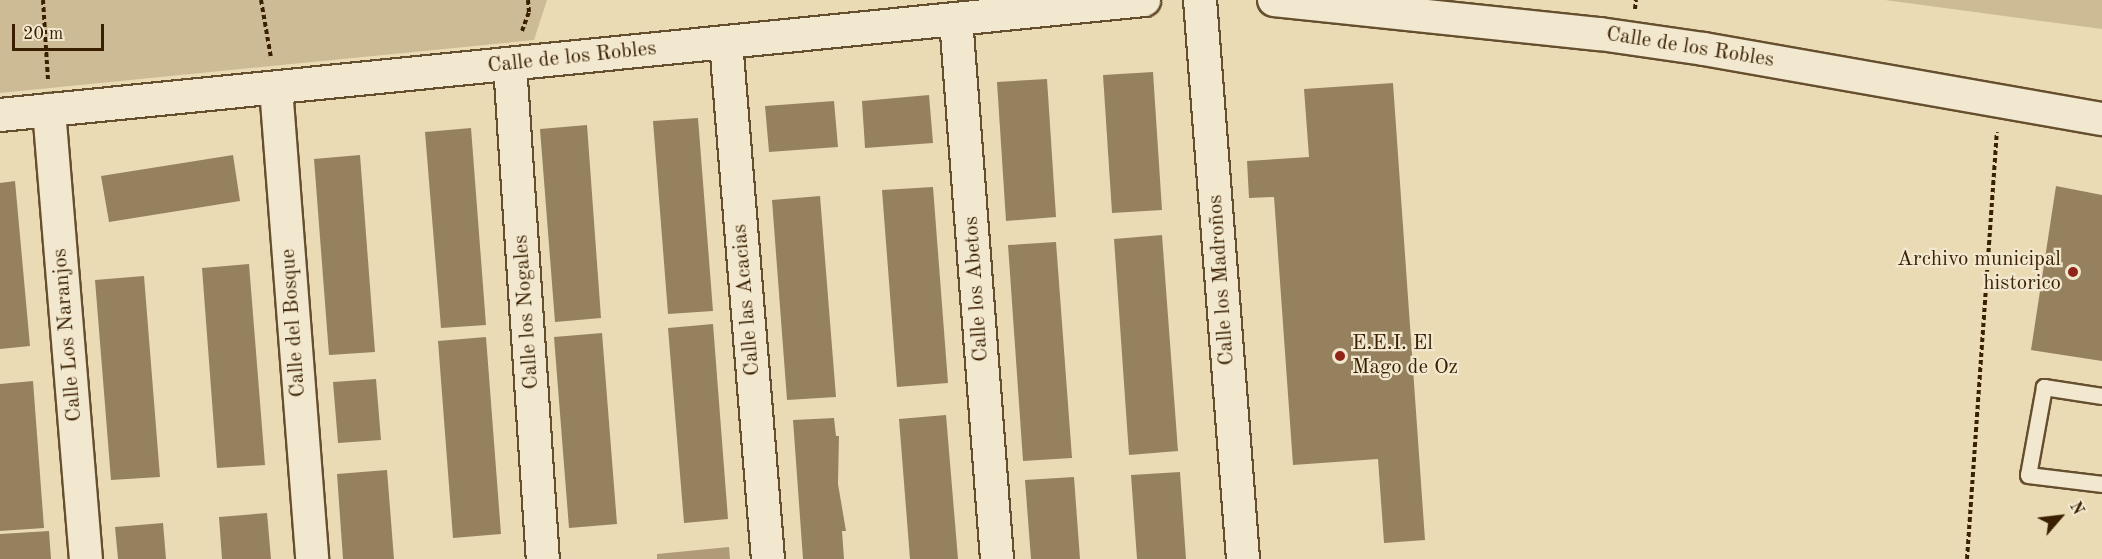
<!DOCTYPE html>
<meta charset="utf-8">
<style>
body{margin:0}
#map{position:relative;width:2102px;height:559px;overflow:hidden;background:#ebdbb5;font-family:"Old Standard TT",serif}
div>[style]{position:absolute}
.green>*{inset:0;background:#cdbb96}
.water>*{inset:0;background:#af9b78}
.building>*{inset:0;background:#96815f}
.path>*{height:4px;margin-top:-2px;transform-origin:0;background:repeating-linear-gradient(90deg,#3a2001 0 4.5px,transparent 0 7.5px)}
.roads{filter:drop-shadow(2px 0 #664f2e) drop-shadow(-2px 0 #664f2e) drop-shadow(0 2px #664f2e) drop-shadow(0 -2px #664f2e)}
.lane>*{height:15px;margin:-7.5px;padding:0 7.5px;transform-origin:7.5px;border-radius:7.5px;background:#f2e8cf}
.street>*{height:32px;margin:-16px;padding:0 16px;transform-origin:16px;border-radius:16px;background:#f2e8cf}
.dots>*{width:16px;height:16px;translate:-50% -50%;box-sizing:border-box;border:3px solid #f2e8cf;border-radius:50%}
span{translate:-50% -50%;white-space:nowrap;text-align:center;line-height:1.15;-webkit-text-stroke:4.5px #f2e8cf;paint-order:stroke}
.street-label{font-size:21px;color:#3a2001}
.poi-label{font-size:21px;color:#3a2001}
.right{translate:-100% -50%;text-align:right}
.left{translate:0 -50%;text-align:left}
.north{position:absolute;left:2030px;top:487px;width:60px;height:60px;-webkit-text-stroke:4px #f2e8cf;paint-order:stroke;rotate:62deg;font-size:16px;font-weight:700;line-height:24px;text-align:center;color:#3a2001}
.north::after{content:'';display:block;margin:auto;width:21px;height:27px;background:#3a2001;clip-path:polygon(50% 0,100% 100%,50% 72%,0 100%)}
.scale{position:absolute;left:12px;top:24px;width:92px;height:27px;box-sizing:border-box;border:3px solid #3a2001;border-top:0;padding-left:8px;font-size:18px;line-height:21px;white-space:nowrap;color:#3a2001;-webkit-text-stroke:4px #f2e8cf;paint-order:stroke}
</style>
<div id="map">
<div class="green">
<div style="clip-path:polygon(0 0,547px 0,534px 40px,0 93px)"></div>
<div style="clip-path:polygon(1885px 0,2102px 0,2102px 29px)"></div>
</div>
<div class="water">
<div style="clip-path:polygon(729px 547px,730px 559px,657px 559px,657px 554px)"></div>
</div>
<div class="building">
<div style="clip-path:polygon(1153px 72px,1162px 210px,1112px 213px,1103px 75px)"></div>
<div style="clip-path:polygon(1047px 79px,1056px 217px,1006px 221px,997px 82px)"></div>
<div style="clip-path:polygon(1393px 83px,1425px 540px,1384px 543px,1378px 459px,1293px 465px,1274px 197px,1249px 198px,1247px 161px,1309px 157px,1304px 89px)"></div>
<div style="clip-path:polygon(929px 95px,933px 143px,865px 148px,862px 101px)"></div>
<div style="clip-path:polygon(834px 101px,838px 147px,769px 152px,765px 106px)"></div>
<div style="clip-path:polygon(698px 118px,713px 311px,668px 314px,653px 121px)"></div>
<div style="clip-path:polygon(587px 125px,601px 318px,555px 322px,540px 129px)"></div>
<div style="clip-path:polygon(471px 128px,486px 325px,441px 328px,425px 132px)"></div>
<div style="clip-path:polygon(233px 155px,240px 201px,109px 222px,101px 176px)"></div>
<div style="clip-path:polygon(360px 155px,375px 352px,329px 355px,314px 159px)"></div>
<div style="clip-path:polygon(15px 181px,30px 346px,0 349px,0 183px)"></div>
<div style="clip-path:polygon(2056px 186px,2102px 195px,2102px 361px,2031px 350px)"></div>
<div style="clip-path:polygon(933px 187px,948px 383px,897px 387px,882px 190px)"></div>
<div style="clip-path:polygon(820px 196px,836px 397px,787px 400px,772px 200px)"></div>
<div style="clip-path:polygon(1162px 235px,1178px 451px,1129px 455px,1114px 239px)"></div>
<div style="clip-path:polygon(1056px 242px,1072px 458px,1023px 461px,1008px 245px)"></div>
<div style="clip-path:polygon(249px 264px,265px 465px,217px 468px,202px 268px)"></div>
<div style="clip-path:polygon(144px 276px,160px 477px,111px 480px,95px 280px)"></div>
<div style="clip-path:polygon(713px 324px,728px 519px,684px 523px,668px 328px)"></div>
<div style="clip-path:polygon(602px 333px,617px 524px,569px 528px,554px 337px)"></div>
<div style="clip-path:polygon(486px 337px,501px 534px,453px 538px,438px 341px)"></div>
<div style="clip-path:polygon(376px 379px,381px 440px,338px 443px,333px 382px)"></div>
<div style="clip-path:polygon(33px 381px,44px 528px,0 531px,0 384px)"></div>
<div style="clip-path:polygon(946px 415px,958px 559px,910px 559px,899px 419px)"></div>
<div style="clip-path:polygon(834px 418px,836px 436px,839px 436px,838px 484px,846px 531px,842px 531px,844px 559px,803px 559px,793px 420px)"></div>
<div style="clip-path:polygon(387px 470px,394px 559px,343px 559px,337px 474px)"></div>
<div style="clip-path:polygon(1180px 472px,1186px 559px,1137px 559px,1131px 475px)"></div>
<div style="clip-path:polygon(1074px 477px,1080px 559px,1031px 559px,1025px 480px)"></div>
<div style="clip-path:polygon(267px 513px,271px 559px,222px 559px,219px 517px)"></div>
<div style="clip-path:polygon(163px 523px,166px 559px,118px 559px,115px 527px)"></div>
<div style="clip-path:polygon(49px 531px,51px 559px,0 559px,0 534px)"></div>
</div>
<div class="path">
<div style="left:43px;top:0;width:80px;rotate:86.4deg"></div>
<div style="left:261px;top:0;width:59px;rotate:80.2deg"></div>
<div style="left:1635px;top:9px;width:9px;rotate:-84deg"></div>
<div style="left:522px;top:31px;width:20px;rotate:-70deg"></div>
<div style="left:529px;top:12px;width:12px;rotate:-95deg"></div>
<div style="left:1967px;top:559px;width:428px;rotate:-86deg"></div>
</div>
<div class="roads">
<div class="lane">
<div style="left:2102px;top:396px;width:59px;rotate:-171.2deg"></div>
<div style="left:2044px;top:387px;width:89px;rotate:100.3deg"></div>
<div style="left:2028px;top:475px;width:75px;rotate:6.9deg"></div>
</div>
<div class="street">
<div style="left:1200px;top:0;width:561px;rotate:85.6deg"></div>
<div style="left:1274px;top:0;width:328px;rotate:6deg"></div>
<div style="left:1600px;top:34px;width:105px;rotate:8.2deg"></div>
<div style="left:1704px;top:49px;width:404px;rotate:10deg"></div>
<div style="left:956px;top:19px;width:542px;rotate:85.66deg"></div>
<div style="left:726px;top:42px;width:519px;rotate:85.36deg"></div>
<div style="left:510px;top:65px;width:495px;rotate:86.2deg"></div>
<div style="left:276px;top:88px;width:472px;rotate:85.6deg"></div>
<div style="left:49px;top:110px;width:451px;rotate:85.3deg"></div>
<div style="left:0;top:115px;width:1150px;rotate:-5.74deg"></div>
</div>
</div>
<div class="dots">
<div style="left:2073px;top:272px;background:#8f2418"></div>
<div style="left:1340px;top:356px;background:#8f2418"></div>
</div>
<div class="street-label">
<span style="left:1690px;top:48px;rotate:9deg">Calle de los Robles</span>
<span style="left:572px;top:58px;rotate:-6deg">Calle de los Robles</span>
<span style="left:1222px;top:280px;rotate:-94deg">Calle los Madroños</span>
<span style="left:977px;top:289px;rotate:-94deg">Calle los Abetos</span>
<span style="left:747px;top:300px;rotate:-95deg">Calle las Acacias</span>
<span style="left:527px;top:312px;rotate:-94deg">Calle los Nogales</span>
<span style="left:294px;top:323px;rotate:-94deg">Calle del Bosque</span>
<span style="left:68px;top:335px;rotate:-95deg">Calle Los Naranjos</span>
</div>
<div class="poi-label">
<span class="right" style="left:2061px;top:272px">Archivo municipal<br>historico</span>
<span class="left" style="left:1352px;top:356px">E.E.I. El<br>Mago de Oz</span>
</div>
<div class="north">N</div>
<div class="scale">20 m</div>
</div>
